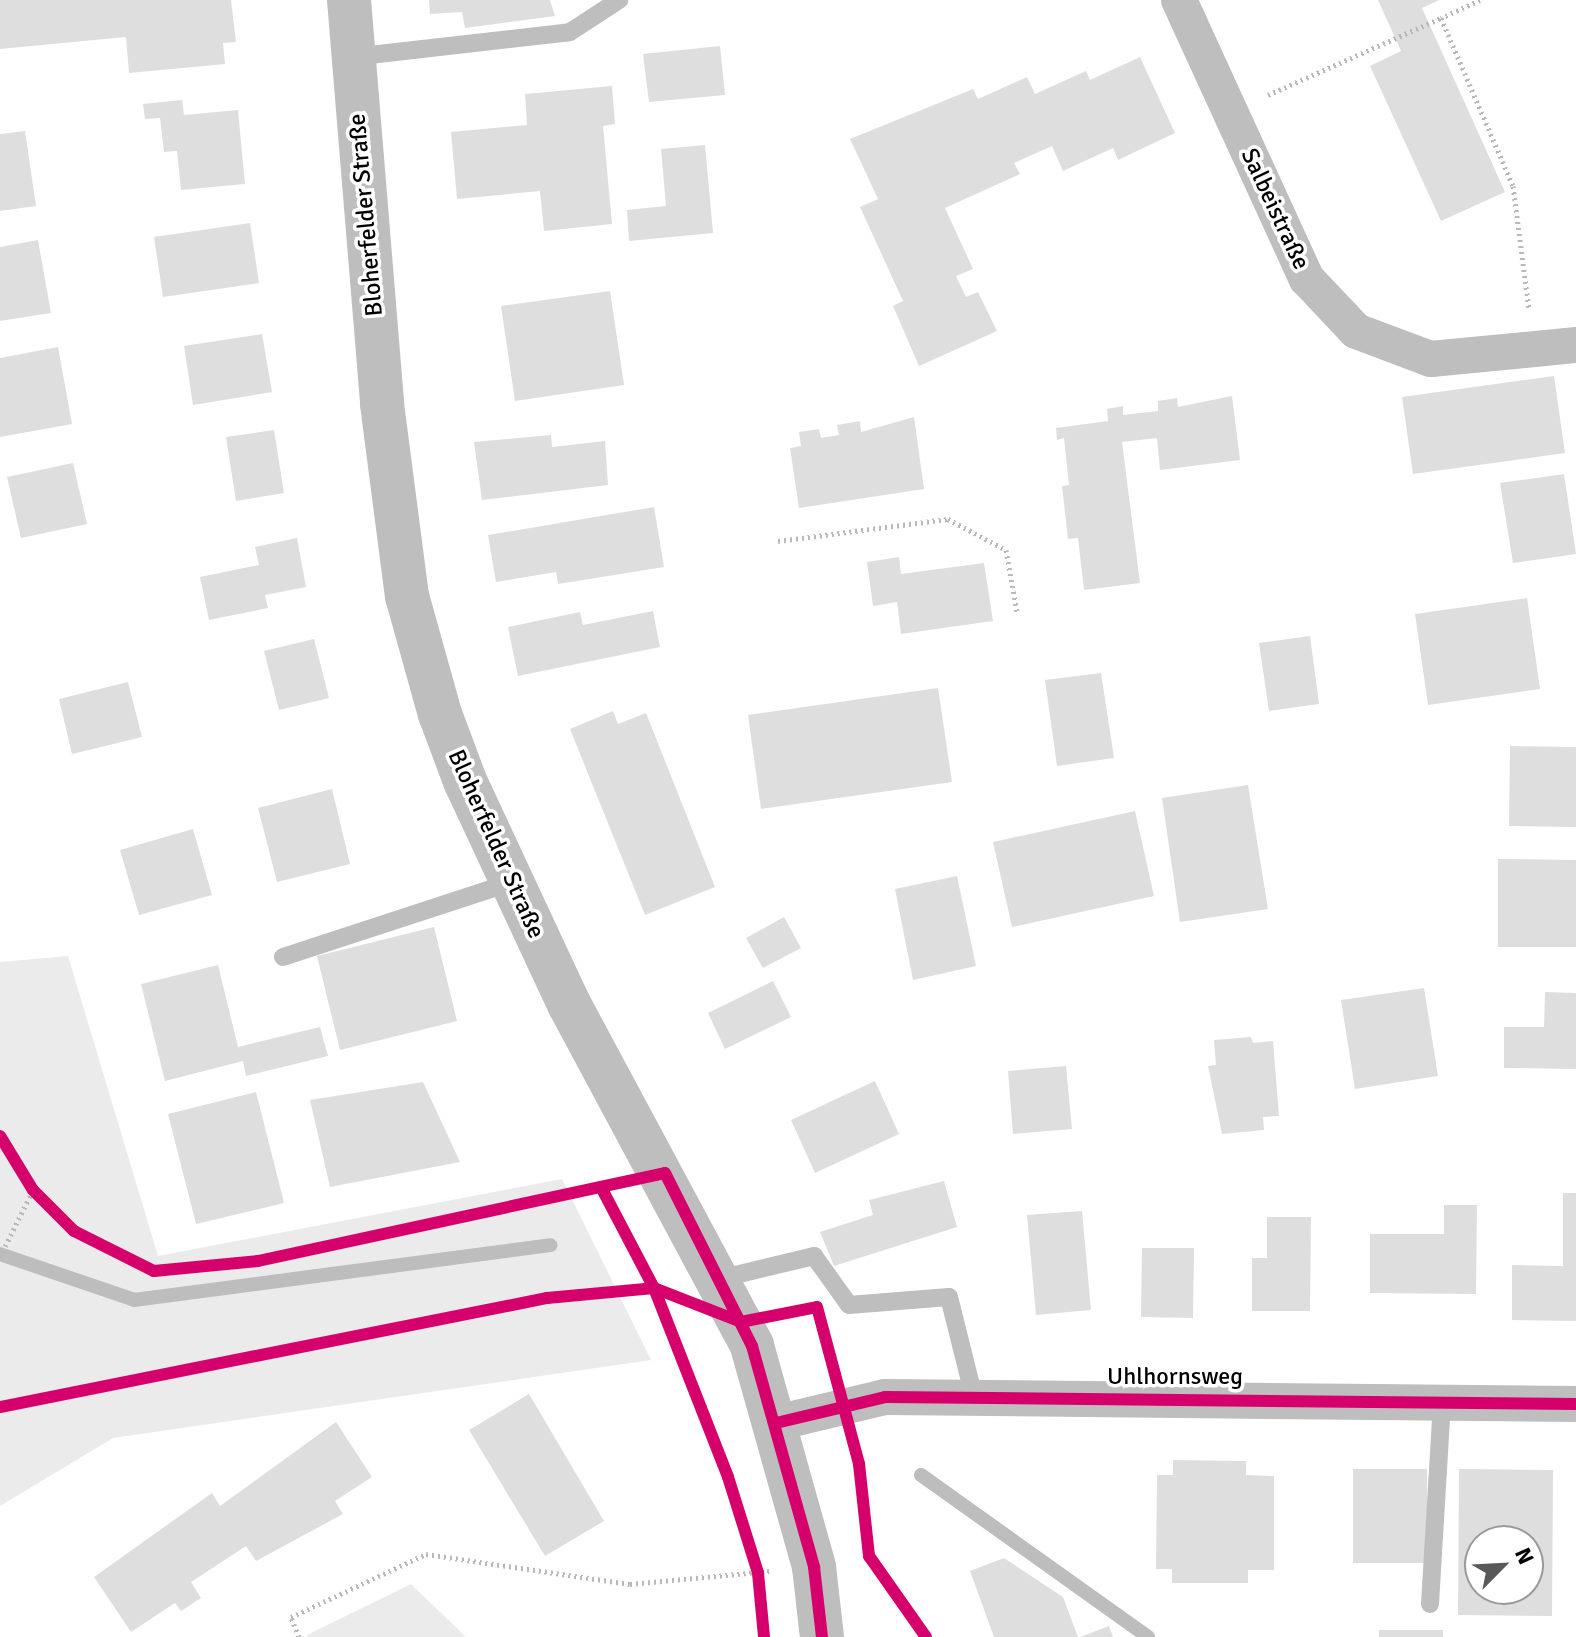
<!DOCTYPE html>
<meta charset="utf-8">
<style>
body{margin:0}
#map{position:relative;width:1576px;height:1637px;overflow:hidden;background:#fff;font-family:Signika,sans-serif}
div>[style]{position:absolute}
.green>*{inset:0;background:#ebebeb}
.stream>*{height:14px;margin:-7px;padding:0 7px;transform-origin:7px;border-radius:7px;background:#bdbdbd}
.building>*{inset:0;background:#dedede}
.path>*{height:5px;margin-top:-2.5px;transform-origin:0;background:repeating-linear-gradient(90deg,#b9b9b9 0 2px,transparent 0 6px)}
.service>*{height:18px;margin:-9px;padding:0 9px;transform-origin:9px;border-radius:9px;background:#bebebe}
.minor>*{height:36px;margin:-18px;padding:0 18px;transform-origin:18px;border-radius:18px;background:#bebebe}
.tertiary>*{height:44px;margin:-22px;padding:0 22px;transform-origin:22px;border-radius:22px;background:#bebebe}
.cycleway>*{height:12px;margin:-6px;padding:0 6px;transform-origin:6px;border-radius:6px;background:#d6006c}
span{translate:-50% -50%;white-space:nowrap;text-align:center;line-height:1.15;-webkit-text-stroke:7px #fff;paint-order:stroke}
.street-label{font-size:24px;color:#000}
.north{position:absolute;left:1464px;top:1525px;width:80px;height:80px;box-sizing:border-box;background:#fff;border:2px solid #999;border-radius:50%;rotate:66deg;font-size:22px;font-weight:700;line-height:32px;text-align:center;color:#000}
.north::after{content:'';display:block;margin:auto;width:28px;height:36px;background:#595959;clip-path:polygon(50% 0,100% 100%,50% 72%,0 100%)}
</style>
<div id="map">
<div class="green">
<div style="clip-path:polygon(68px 956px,158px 1256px,562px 1179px,651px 1360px,113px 1438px,0 1506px,0 962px)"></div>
<div style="clip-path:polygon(411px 1584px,466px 1637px,308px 1637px,307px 1635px)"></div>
</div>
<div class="stream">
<div style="left:0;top:1254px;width:142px;rotate:18.9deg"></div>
<div style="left:134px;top:1300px;width:420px;rotate:-7.5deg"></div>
<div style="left:921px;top:1475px;width:279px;rotate:35.5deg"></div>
</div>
<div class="building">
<div style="clip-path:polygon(0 0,231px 0,236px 42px,223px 43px,225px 64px,129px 73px,126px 37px,0 49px)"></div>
<div style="clip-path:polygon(429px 0,550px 0,555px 16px,465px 28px,462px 12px,430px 14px)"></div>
<div style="clip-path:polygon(1378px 0,1439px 0,1422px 8px,1505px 192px,1441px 221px,1370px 66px,1401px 51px)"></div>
<div style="clip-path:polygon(720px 46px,725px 95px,649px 102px,643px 54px)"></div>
<div style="clip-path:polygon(1140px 57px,1175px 133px,1118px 160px,1113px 148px,1063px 171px,1052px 146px,1014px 163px,1020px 174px,945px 208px,973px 269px,956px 276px,966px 297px,978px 292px,997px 331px,919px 366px,893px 306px,903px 301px,860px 207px,878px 199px,850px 139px,973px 89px,978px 99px,1027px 77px,1035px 94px,1086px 71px,1090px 80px)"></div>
<div style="clip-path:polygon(612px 86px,615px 124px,603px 126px,612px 224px,544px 231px,540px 191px,457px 199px,451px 132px,527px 125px,525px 94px)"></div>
<div style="clip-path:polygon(182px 100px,184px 115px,238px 110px,245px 184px,181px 190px,177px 151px,164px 152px,160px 118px,145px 119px,143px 104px)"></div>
<div style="clip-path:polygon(25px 131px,36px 206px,0 211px,0 134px)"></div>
<div style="clip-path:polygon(705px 145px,713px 233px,629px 241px,627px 210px,666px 206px,661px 149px)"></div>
<div style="clip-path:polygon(250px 223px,259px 283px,163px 297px,154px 237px)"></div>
<div style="clip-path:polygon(38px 240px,51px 313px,0 321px,0 247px)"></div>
<div style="clip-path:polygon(610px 291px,624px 385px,515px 401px,501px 306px)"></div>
<div style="clip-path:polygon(262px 334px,272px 392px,193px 405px,184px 346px)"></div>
<div style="clip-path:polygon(58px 347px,72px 424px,0 437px,0 358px)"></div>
<div style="clip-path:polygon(1554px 376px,1565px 453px,1413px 474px,1402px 397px)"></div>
<div style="clip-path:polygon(1232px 396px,1240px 460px,1160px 470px,1157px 438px,1122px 442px,1140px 583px,1084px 590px,1078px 538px,1068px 539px,1062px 486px,1069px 485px,1064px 438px,1057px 440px,1056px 428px,1108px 421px,1107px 409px,1123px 406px,1123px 415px,1158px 411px,1158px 401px,1177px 398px,1178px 407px)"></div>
<div style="clip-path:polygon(914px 417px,924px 489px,799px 508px,790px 448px,801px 446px,799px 432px,819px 429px,821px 438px,839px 435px,837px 425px,860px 421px,861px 432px)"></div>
<div style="clip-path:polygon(274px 430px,284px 493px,236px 501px,226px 437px)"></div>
<div style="clip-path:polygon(551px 435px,552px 447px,605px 441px,608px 485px,482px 500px,474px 442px)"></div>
<div style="clip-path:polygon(73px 463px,87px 524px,21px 538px,7px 477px)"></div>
<div style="clip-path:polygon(1564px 474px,1576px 554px,1513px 563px,1500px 483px)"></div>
<div style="clip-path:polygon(654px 507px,664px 567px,558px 584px,556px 572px,496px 582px,488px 535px)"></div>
<div style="clip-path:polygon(297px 538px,306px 587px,265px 595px,268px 608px,209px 620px,200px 577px,259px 565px,255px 547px)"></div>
<div style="clip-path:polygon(899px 557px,901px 574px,984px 563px,993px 621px,901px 634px,897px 602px,873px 606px,867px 562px)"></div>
<div style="clip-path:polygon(1527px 598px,1540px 689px,1428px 705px,1415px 614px)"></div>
<div style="clip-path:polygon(653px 611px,660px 647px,518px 676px,508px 627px,580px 612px,583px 625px)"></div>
<div style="clip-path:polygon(1310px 636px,1319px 704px,1269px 711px,1259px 643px)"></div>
<div style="clip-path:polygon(314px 639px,329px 698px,279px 710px,264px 651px)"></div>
<div style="clip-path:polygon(1101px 673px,1114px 758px,1057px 766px,1045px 680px)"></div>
<div style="clip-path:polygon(128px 682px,142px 737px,72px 754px,59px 699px)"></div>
<div style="clip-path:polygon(938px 688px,952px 782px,761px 809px,748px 715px)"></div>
<div style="clip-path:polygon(613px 711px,618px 724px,646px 713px,715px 887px,645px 915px,570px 729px)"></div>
<div style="clip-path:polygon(1510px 746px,1576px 747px,1576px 827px,1509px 826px)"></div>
<div style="clip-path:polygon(1248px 785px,1268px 909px,1180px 922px,1162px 798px)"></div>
<div style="clip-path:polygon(332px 789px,350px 864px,277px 882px,258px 808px)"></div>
<div style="clip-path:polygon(1135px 811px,1154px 896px,1012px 927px,993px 842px)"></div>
<div style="clip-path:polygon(193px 829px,212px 895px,139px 915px,120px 850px)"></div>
<div style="clip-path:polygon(1498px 859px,1576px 860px,1576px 947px,1498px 947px)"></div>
<div style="clip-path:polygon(957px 876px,976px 966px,913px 980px,895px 889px)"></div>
<div style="clip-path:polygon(784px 917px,801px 948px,763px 968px,746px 938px)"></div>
<div style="clip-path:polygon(434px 927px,457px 1021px,340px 1050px,317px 956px)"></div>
<div style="clip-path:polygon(218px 965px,238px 1047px,320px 1027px,328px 1056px,246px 1076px,243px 1061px,165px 1081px,141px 984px)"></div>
<div style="clip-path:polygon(773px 981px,791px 1017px,725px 1049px,708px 1013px)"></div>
<div style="clip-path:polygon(1424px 988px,1438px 1076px,1355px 1089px,1341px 1000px)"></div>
<div style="clip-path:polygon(1545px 992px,1576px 993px,1576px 1069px,1504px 1068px,1504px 1027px,1544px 1027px)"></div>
<div style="clip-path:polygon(1251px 1037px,1253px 1043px,1273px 1041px,1279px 1116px,1263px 1117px,1264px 1130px,1222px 1134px,1208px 1066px,1216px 1065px,1214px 1040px)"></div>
<div style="clip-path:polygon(1066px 1066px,1072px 1129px,1013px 1134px,1008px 1071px)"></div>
<div style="clip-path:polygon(875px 1081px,899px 1134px,815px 1173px,791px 1120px)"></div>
<div style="clip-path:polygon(423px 1082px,460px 1162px,330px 1187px,310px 1100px)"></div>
<div style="clip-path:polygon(256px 1092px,284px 1203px,196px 1224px,168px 1114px)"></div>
<div style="clip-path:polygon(944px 1181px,957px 1227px,834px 1266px,820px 1232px,873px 1215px,869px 1200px)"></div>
<div style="clip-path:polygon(1563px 1193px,1576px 1193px,1576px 1321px,1512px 1320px,1512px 1265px,1563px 1266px)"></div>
<div style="clip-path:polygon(1444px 1205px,1477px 1205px,1476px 1294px,1370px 1293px,1370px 1234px,1444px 1234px)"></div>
<div style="clip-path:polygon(1082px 1211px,1091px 1310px,1036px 1315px,1027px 1215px)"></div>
<div style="clip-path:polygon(1267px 1217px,1311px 1217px,1310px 1311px,1252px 1311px,1252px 1258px,1267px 1258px)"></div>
<div style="clip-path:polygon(1142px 1248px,1194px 1248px,1193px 1318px,1141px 1317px)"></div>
<div style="clip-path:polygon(529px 1394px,604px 1521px,545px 1556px,469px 1430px)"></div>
<div style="clip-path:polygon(336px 1422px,372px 1477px,335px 1501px,343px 1514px,256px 1561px,246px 1546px,191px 1582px,201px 1598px,181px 1611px,175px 1603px,131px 1632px,94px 1577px,212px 1493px,220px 1506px)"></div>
<div style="clip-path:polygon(1173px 1460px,1246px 1461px,1246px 1475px,1274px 1476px,1274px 1570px,1248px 1570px,1248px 1583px,1172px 1583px,1172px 1569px,1156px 1569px,1157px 1475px,1173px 1475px)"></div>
<div style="clip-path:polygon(1353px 1469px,1427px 1469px,1427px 1563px,1353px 1563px)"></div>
<div style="clip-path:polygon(evenodd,1459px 1469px,1553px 1470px,1552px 1616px,1458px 1615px,1459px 1469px,1480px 1541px,1528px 1541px,1528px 1589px,1480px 1589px,1480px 1541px)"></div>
<div style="clip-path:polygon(1004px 1558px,1063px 1597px,1078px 1637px,994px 1637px,970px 1571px)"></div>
<div style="clip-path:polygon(1109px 1626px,1113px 1637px,1080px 1637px)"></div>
<div style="clip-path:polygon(1379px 1630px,1443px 1630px,1443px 1637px,1379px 1637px)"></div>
</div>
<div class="path">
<div style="left:1480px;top:0;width:43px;rotate:155.2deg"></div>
<div style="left:1441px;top:18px;width:183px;rotate:66.8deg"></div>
<div style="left:1513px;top:186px;width:125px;rotate:82.6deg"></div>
<div style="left:1268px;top:95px;width:189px;rotate:-24deg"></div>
<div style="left:778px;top:541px;width:171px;rotate:-7.4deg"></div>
<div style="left:948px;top:519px;width:66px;rotate:28.1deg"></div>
<div style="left:1006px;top:550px;width:63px;rotate:79.9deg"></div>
<div style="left:0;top:1136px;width:63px;rotate:58.6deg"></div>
<div style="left:33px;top:1190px;width:58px;rotate:45deg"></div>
<div style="left:74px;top:1231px;width:89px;rotate:26.6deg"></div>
<div style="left:154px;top:1271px;width:104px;rotate:-5.5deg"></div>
<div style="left:258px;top:1261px;width:368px;rotate:-11.9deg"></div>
<div style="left:0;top:1257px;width:75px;rotate:-63.8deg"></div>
<div style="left:869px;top:1556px;width:99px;rotate:54.9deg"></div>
<div style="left:299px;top:1637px;width:22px;rotate:-112deg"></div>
<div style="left:291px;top:1617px;width:149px;rotate:-25deg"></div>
<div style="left:426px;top:1554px;width:206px;rotate:8.4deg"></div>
<div style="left:630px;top:1584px;width:140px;rotate:-5.3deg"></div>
</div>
<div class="service">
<div style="left:352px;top:57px;width:219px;rotate:-6.5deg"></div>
<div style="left:570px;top:32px;width:59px;rotate:-33.1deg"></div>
<div style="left:283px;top:957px;width:241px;rotate:-18.1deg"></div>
<div style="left:719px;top:1279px;width:98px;rotate:-13.6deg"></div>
<div style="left:814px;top:1256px;width:60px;rotate:54.5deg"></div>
<div style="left:849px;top:1305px;width:100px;rotate:-4.6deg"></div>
<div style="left:949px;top:1297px;width:103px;rotate:76deg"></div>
<div style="left:1430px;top:1604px;width:202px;rotate:-86.6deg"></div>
</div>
<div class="minor">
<div style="left:1179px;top:0;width:307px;rotate:65.4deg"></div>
<div style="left:1307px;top:279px;width:71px;rotate:46.7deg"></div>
<div style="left:1356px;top:331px;width:80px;rotate:20.5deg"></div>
<div style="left:1431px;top:359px;width:146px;rotate:-5.5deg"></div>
<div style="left:776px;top:1423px;width:112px;rotate:-13.4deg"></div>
<div style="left:885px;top:1397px;width:691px;rotate:0.58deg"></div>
</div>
<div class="tertiary">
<div style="left:349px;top:0;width:405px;rotate:85.3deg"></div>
<div style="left:382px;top:404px;width:194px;rotate:82.6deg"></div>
<div style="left:407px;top:596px;width:123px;rotate:74.4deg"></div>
<div style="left:440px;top:714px;width:72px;rotate:69.5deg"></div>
<div style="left:465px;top:781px;width:246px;rotate:65deg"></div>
<div style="left:569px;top:1004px;width:388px;rotate:61.8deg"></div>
<div style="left:752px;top:1346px;width:230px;rotate:74.3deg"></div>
<div style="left:814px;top:1567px;width:70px;rotate:83.5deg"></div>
</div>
<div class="cycleway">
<div style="left:0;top:1136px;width:63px;rotate:58.6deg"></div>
<div style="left:33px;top:1190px;width:58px;rotate:45deg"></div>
<div style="left:74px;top:1231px;width:89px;rotate:26.6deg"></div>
<div style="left:154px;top:1271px;width:104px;rotate:-5.5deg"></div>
<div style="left:258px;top:1261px;width:416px;rotate:-12.2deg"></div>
<div style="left:665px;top:1173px;width:194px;rotate:63.3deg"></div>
<div style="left:752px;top:1346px;width:230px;rotate:74.3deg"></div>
<div style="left:814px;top:1567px;width:70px;rotate:83.5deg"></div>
<div style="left:602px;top:1189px;width:112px;rotate:62.3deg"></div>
<div style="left:654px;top:1288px;width:203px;rotate:68.6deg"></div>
<div style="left:728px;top:1477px;width:101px;rotate:72.6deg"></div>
<div style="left:758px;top:1573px;width:64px;rotate:84.6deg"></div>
<div style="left:0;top:1407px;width:558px;rotate:-11.27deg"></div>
<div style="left:547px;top:1298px;width:107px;rotate:-5.3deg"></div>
<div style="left:654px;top:1288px;width:93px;rotate:21.3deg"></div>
<div style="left:741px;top:1322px;width:77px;rotate:-11.2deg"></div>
<div style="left:817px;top:1307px;width:163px;rotate:75deg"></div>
<div style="left:859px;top:1464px;width:93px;rotate:83.8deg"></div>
<div style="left:869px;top:1556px;width:99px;rotate:54.9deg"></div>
<div style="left:776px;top:1423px;width:112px;rotate:-13.4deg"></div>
<div style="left:885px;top:1397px;width:691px;rotate:0.58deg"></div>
</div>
<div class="street-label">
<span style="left:1275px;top:209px;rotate:65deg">Salbeistraße</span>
<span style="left:366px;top:215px;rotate:-95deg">Bloherfelder Straße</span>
<span style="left:496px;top:844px;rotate:66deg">Bloherfelder Straße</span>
<span style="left:1175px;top:1377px">Uhlhornsweg</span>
</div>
<div class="north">N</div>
</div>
